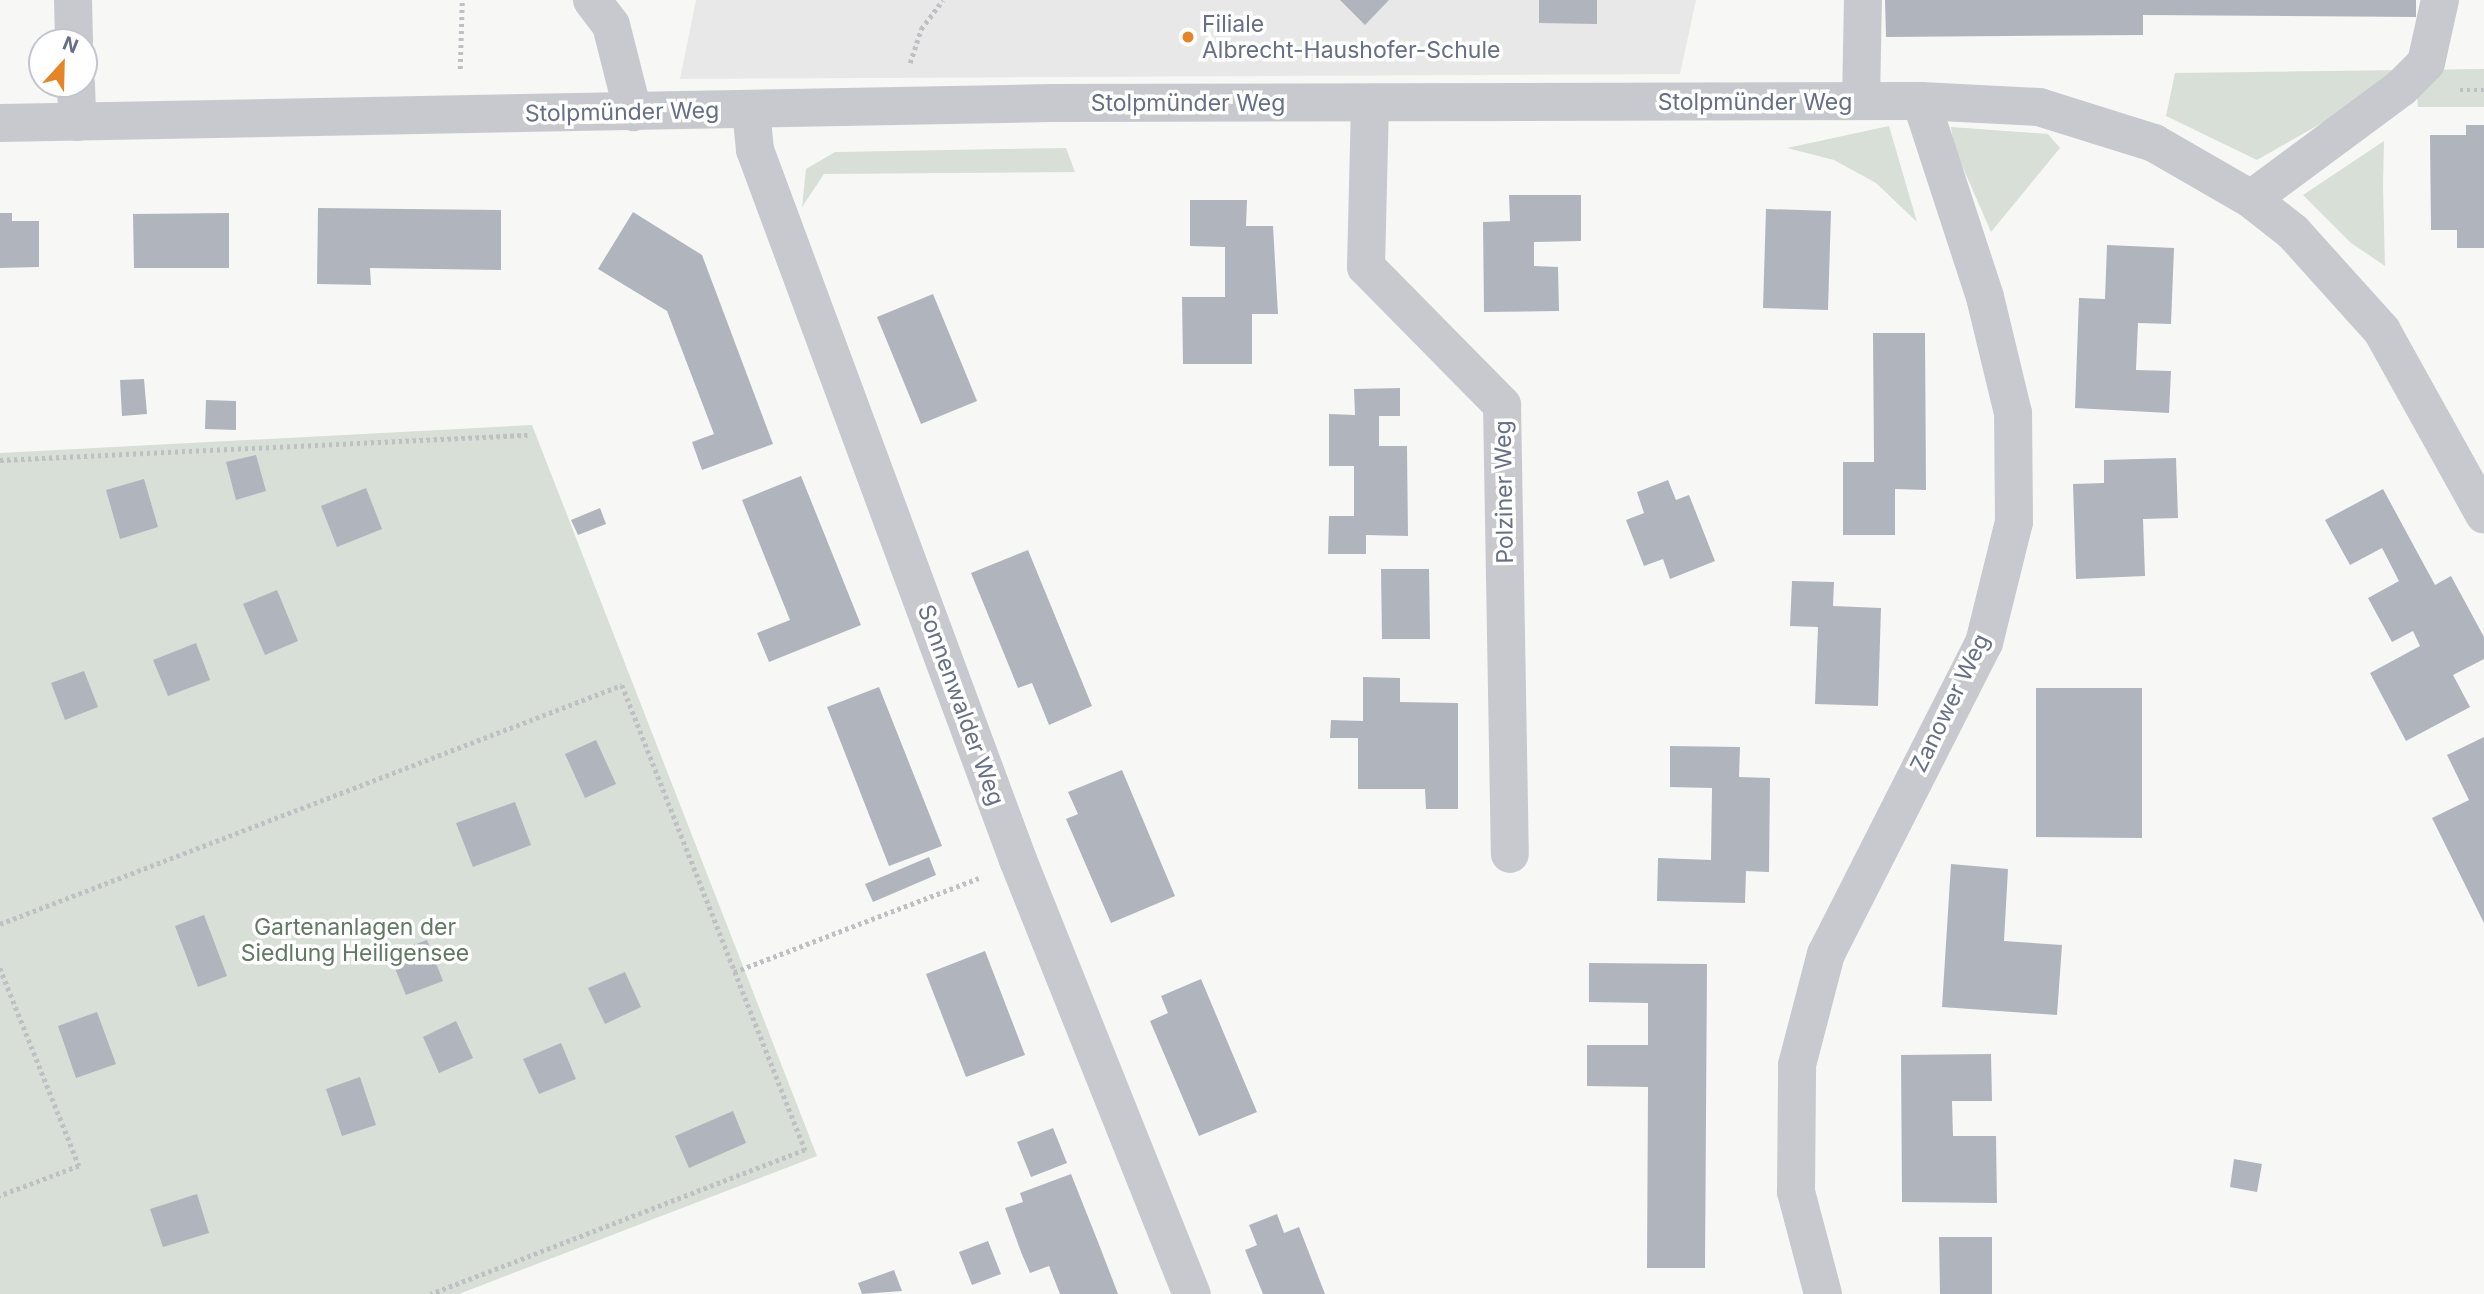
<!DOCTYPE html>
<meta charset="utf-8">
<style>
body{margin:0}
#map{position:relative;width:2484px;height:1294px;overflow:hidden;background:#f7f8f5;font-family:Inter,sans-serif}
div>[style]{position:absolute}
.built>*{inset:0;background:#e8e8e8}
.green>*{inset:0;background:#d7dfd6}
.building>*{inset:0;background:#b0b4bd}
.path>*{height:4.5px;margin-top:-2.25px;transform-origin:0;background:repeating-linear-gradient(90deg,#bfc0c3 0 3.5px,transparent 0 7px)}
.minor>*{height:38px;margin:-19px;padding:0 19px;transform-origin:19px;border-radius:19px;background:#c8c9ce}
.dots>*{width:19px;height:19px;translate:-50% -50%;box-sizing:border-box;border:4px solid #fff;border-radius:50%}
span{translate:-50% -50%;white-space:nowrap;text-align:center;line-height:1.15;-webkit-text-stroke:7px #fff;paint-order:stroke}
.poi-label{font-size:23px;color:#666f86}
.left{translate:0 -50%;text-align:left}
.street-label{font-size:23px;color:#666f86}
.park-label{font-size:23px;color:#617862}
.north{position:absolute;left:28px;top:28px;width:70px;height:70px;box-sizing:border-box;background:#fff;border:2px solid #c2c5cf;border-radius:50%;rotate:22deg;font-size:19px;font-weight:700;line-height:28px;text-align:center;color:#666f86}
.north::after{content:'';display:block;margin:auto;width:24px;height:32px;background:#e68526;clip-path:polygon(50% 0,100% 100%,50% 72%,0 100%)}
</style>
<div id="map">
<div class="built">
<div style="clip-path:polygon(696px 0,1696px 0,1680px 74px,680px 79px)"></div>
</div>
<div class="green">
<div style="clip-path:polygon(2484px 69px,2484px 107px,2418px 107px,2415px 70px,2257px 160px,2166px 116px,2175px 73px)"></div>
<div style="clip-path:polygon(1889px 126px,1917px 222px,1876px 183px,1834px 160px,1787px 148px)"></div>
<div style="clip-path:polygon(1951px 127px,2048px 134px,2060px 148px,1991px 232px,1954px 147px)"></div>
<div style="clip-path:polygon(2384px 141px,2383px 186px,2385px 266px,2351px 243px,2303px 195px)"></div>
<div style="clip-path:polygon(1066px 148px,1075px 172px,824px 174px,802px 207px,806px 169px,835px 152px)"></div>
<div style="clip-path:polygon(532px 425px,817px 1156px,459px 1294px,0 1294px,0 453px)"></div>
</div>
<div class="building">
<div style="clip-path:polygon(1340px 0,1389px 0,1365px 25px)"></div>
<div style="clip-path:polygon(1539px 0,1597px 0,1597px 24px,1539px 23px)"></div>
<div style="clip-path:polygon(1885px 0,2416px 0,2416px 17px,2143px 15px,2143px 35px,1886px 37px)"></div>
<div style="clip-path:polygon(2466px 125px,2484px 125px,2484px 248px,2457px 248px,2457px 230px,2431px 230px,2430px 135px,2466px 135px)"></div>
<div style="clip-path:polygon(1509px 195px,1581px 195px,1581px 241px,1534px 242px,1534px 266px,1558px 267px,1559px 311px,1484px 312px,1483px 222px,1510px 221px)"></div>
<div style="clip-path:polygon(1190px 200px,1247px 200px,1246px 226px,1273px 226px,1278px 314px,1252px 314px,1252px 364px,1183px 364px,1182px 297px,1225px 297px,1225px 247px,1190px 246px)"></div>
<div style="clip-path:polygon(318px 208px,501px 210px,501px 270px,370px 268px,371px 285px,317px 284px)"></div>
<div style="clip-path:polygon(1766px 209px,1831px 211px,1828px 310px,1763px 308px)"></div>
<div style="clip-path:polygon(633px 212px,702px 255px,773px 444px,702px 470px,692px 442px,714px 434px,667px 311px,598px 269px)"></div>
<div style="clip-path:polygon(0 213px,12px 213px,12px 221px,39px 221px,39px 267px,0 268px)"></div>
<div style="clip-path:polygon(229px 213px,229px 268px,134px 268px,133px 214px)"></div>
<div style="clip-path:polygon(2107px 245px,2174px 248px,2171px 324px,2138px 323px,2136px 370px,2171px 371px,2169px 413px,2075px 408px,2079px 298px,2105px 299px)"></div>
<div style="clip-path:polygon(933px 294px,977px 401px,921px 424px,877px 317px)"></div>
<div style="clip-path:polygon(1873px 333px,1925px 333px,1926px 490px,1895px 489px,1895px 535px,1843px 535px,1843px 462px,1874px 462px)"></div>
<div style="clip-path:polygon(144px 379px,147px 414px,122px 416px,120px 380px)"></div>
<div style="clip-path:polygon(1400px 388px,1400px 416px,1379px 416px,1379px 446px,1407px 446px,1408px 536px,1366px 535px,1366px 554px,1328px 554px,1329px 516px,1354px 516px,1354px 466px,1329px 466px,1329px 414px,1355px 415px,1354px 389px)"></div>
<div style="clip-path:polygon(206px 400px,236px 401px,236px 430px,205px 429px)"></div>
<div style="clip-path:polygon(256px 455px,266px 491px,236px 500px,226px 462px)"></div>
<div style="clip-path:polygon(2176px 458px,2178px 518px,2143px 519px,2145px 576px,2076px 579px,2073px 484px,2104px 483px,2104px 460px)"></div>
<div style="clip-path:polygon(801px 476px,861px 625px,769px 662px,757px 633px,790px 620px,742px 500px)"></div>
<div style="clip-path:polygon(144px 479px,158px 527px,120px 539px,106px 490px)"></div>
<div style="clip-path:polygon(1668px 480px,1676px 500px,1689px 495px,1715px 561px,1670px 579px,1663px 559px,1644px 566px,1626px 520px,1644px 513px,1637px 492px)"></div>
<div style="clip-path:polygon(366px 488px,382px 529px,337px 547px,321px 506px)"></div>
<div style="clip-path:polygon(2383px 489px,2435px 585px,2451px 576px,2484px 637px,2484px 659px,2453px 675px,2470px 707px,2406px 741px,2370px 673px,2420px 646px,2413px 631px,2392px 642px,2368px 598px,2399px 581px,2382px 548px,2350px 565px,2325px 520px)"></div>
<div style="clip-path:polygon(600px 508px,606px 524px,578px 535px,571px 520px)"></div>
<div style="clip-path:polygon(1028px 550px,1092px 706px,1049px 725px,1032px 683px,1018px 688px,971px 573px)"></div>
<div style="clip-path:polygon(1381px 569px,1429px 569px,1430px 639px,1382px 639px)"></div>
<div style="clip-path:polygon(1792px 581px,1834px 582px,1833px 606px,1881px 608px,1878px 706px,1815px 704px,1818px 627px,1790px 626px)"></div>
<div style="clip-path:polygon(277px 590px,298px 641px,265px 655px,243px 604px)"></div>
<div style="clip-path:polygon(196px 643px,210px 680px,168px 696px,153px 660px)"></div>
<div style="clip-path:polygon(84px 671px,98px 707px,65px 720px,51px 683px)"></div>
<div style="clip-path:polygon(1363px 677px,1400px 678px,1400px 702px,1458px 703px,1458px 809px,1426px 809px,1425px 789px,1358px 789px,1358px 738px,1330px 738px,1331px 720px,1363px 721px)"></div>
<div style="clip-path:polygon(879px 687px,942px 846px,889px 866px,827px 707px)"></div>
<div style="clip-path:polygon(2036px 688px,2142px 688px,2142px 838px,2036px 837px)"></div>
<div style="clip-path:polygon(2484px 737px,2484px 923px,2432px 818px,2469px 800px,2447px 755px)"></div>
<div style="clip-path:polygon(596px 740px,616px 784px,585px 798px,565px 754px)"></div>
<div style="clip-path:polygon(1670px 746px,1740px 747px,1739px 777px,1770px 778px,1769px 872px,1746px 871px,1745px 903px,1657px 901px,1658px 858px,1711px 860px,1712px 788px,1670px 787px)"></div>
<div style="clip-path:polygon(1122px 770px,1175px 896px,1111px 923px,1066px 819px,1078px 814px,1068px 792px)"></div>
<div style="clip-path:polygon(515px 802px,531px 845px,473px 867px,456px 823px)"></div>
<div style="clip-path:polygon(929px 857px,936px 875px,873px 902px,865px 884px)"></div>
<div style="clip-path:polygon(1951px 864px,2008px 869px,2004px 941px,2062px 945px,2057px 1015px,1942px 1007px)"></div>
<div style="clip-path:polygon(204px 915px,227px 976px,198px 987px,175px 926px)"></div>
<div style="clip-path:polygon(427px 940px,443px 981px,406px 995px,389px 954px)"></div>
<div style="clip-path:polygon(985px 951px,1025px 1055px,966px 1077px,926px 974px)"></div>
<div style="clip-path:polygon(1589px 963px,1707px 964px,1705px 1268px,1647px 1268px,1648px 1087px,1587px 1086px,1587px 1045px,1648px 1045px,1648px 1003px,1589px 1002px)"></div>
<div style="clip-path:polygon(625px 972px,641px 1007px,605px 1024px,588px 988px)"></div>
<div style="clip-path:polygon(1201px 979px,1257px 1112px,1199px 1136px,1150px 1021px,1168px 1013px,1161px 996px)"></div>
<div style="clip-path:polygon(97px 1012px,116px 1064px,76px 1078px,58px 1026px)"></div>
<div style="clip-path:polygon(456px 1021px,473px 1058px,439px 1073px,423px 1037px)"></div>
<div style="clip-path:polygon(561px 1043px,576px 1079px,539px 1094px,523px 1059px)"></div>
<div style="clip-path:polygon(1991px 1054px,1992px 1101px,1952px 1101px,1953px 1136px,1996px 1136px,1997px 1203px,1902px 1202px,1901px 1055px)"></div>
<div style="clip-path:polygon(360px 1077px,376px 1125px,342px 1136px,326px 1089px)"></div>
<div style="clip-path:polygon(733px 1111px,746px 1143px,689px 1168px,675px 1136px)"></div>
<div style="clip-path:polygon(1053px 1128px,1067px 1163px,1031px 1177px,1017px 1142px)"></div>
<div style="clip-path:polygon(2234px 1159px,2262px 1164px,2257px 1192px,2230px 1187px)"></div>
<div style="clip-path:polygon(1071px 1174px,1100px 1247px,1118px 1294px,1060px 1294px,1049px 1266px,1030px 1273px,1021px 1252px,1005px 1208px,1023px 1202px,1020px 1193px)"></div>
<div style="clip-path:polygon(197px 1194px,209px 1233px,163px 1247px,150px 1209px)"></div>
<div style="clip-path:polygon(1277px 1214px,1284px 1233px,1299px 1227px,1325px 1294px,1263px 1294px,1245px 1250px,1257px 1245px,1249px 1225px)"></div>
<div style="clip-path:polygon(1939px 1237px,1992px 1237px,1992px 1294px,1940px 1294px)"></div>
<div style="clip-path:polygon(988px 1241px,1001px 1274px,972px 1285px,959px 1252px)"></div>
<div style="clip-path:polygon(894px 1270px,902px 1291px,862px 1294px,858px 1283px)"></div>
</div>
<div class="path">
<div style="left:910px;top:63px;width:36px;rotate:-72deg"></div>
<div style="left:921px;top:29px;width:36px;rotate:-53deg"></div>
<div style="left:460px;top:69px;width:69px;rotate:-88.3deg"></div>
<div style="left:2460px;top:90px;width:24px"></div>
<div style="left:0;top:460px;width:528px;rotate:-2.72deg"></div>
<div style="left:0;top:924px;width:666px;rotate:-21.02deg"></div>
<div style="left:622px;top:685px;width:500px;rotate:68.5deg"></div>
<div style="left:805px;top:1150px;width:401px;rotate:158.9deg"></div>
<div style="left:0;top:968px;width:213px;rotate:68.2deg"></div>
<div style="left:79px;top:1166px;width:85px;rotate:159.2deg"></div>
<div style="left:734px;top:972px;width:262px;rotate:-21deg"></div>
</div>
<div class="minor">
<div style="left:73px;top:0;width:42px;rotate:88.6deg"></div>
<div style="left:592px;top:0;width:31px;rotate:53deg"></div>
<div style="left:611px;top:25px;width:90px;rotate:75.8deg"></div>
<div style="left:76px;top:84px;width:38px;rotate:88deg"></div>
<div style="left:1861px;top:101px;width:101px;rotate:-88.9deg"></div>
<div style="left:1370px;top:103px;width:164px;rotate:91.4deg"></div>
<div style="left:1366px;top:267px;width:194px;rotate:45.4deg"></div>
<div style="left:1502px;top:405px;width:449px;rotate:89deg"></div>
<div style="left:751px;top:110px;width:40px;rotate:84.3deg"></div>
<div style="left:755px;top:150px;width:757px;rotate:69.67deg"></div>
<div style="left:1018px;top:860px;width:468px;rotate:68.2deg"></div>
<div style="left:0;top:123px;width:1051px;rotate:-1.09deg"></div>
<div style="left:1051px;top:103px;width:870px;rotate:-0.13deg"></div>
<div style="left:1921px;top:101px;width:118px;rotate:2.9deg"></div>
<div style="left:2039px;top:107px;width:121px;rotate:17.4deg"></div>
<div style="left:2154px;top:143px;width:112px;rotate:30deg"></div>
<div style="left:2251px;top:199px;width:53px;rotate:38.2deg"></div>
<div style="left:2293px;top:232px;width:133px;rotate:48deg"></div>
<div style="left:2382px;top:331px;width:210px;rotate:60.9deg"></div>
<div style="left:2251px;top:199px;width:187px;rotate:-36.5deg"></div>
<div style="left:2401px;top:88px;width:35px;rotate:-45deg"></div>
<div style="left:2426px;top:63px;width:65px;rotate:-77.5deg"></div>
<div style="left:1823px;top:1294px;width:106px;rotate:-104.8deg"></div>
<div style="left:1796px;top:1192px;width:127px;rotate:-89.5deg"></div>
<div style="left:1797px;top:1065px;width:115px;rotate:-75.4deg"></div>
<div style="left:1826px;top:954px;width:349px;rotate:-63.1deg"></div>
<div style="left:1984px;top:643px;width:125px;rotate:-76.1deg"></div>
<div style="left:2014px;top:522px;width:109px;rotate:-90.5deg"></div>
<div style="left:2013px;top:413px;width:119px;rotate:-103.6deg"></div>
<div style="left:1985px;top:297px;width:206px;rotate:-108.1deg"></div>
</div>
<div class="dots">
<div style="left:1188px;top:37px;background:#e68526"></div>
</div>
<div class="poi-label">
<span class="left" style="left:1202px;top:37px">Filiale<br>Albrecht-Haushofer-Schule</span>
</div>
<div class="street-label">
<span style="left:1755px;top:102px">Stolpmünder Weg</span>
<span style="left:1188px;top:103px">Stolpmünder Weg</span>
<span style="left:622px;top:112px;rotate:-1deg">Stolpmünder Weg</span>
<span style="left:1504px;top:492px;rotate:-91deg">Polziner Weg</span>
<span style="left:1950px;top:703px;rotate:-64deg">Zanower Weg</span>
<span style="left:961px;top:705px;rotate:70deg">Sonnenwalder Weg</span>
</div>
<div class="park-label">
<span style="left:355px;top:940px">Gartenanlagen der<br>Siedlung Heiligensee</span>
</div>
<div class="north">N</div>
</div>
